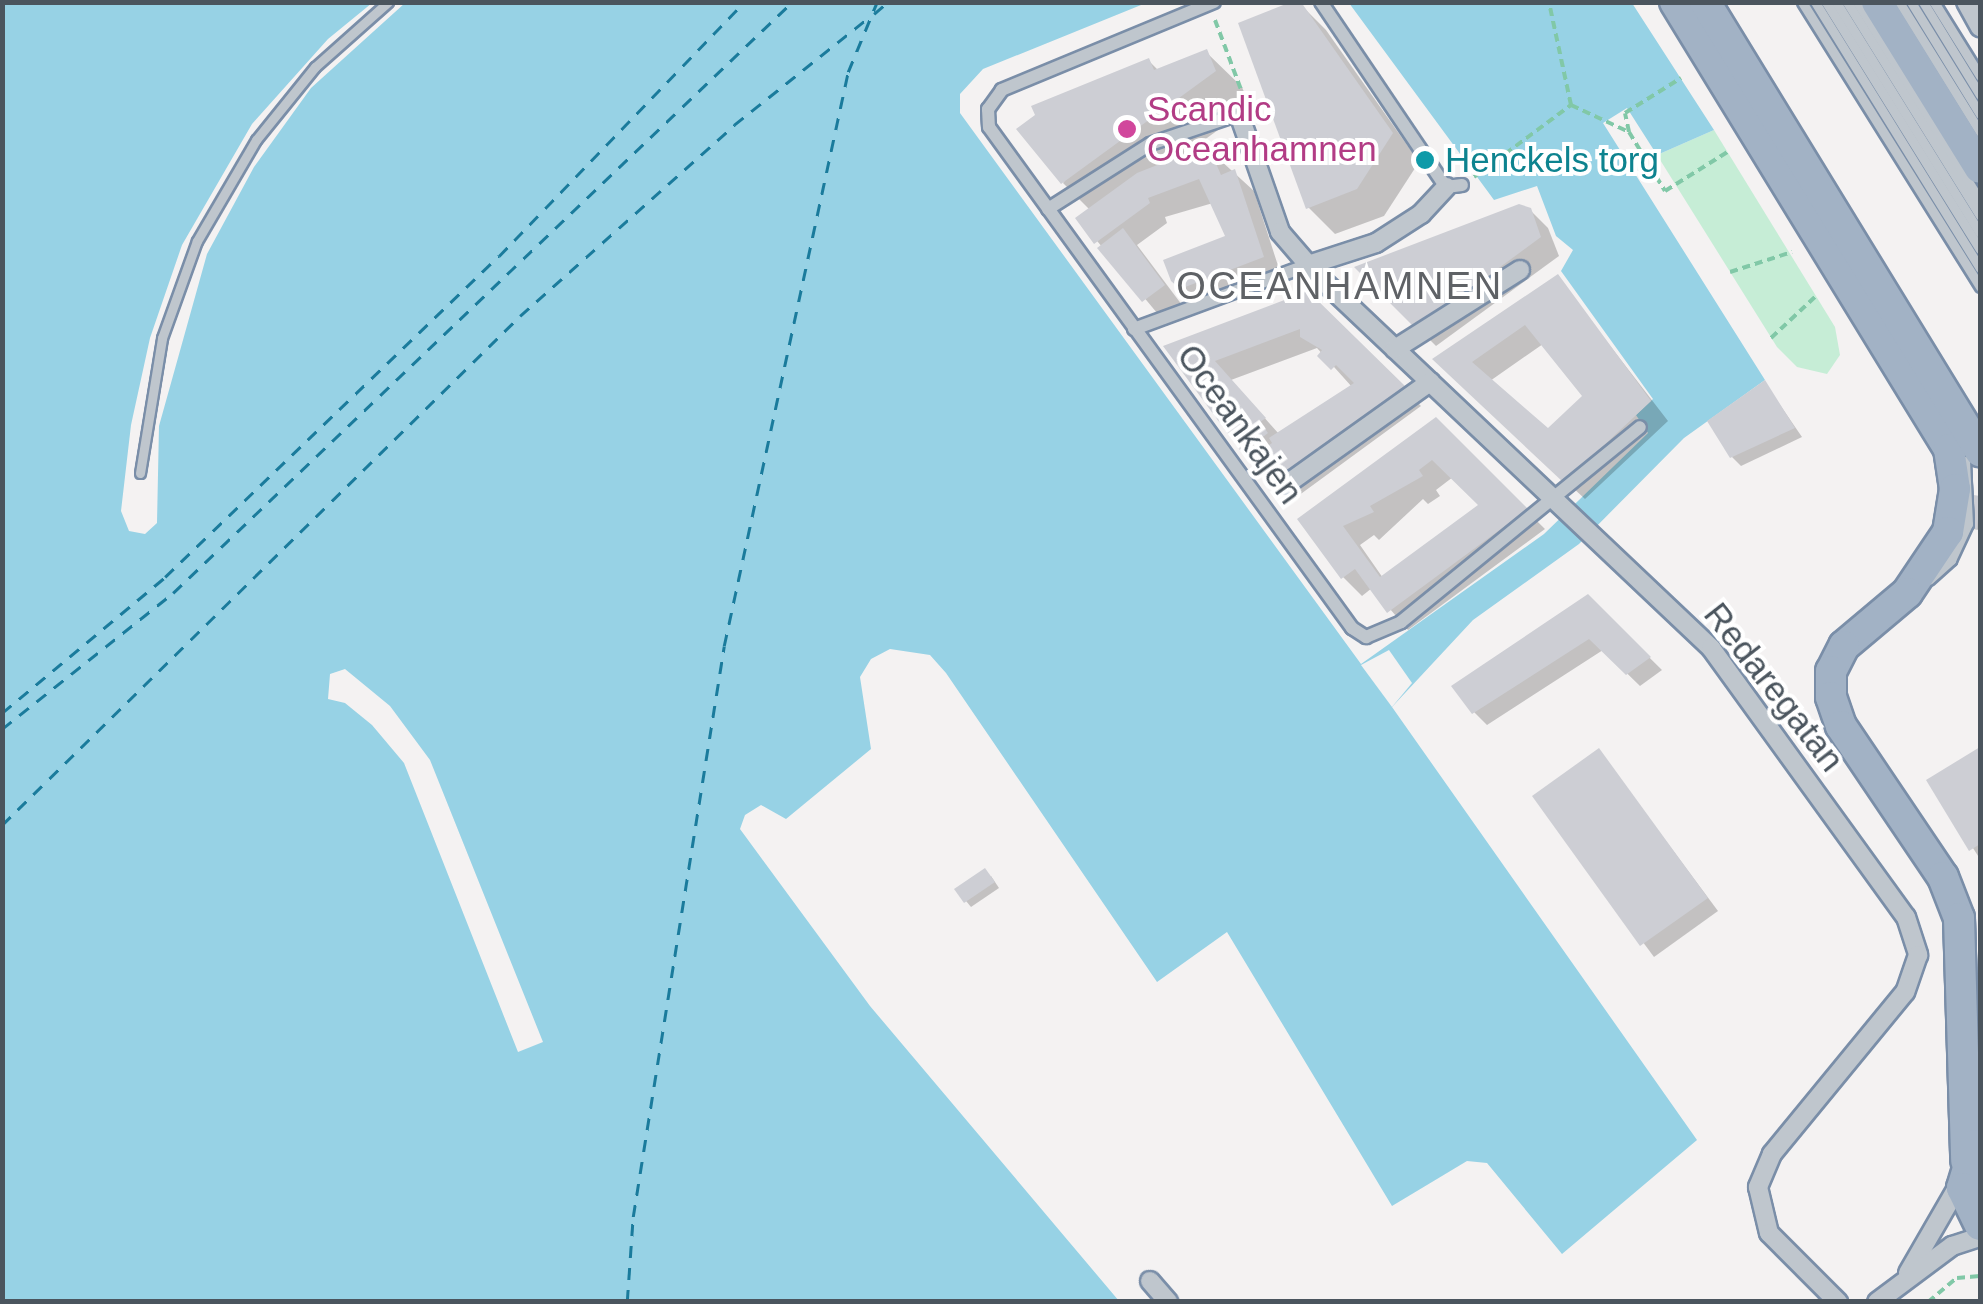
<!DOCTYPE html>
<style>
body{margin:0}
#map{position:relative;width:1983px;height:1304px;overflow:hidden;background:#f4f2f2;font-family:Arial,sans-serif}
div>[style]{position:absolute}
.green>*{inset:0;background:#c6edd6}
.water>*{inset:0;background:#97d2e5}
.pier>*{inset:0;background:#f4f2f2}
.shadow>*{inset:0;background:#0003}
.ferry>*{height:2.5px;margin-top:-1.25px;transform-origin:0;background:repeating-linear-gradient(90deg,#1a7b9c 0 12px,transparent 0 22px)}
.building>*{inset:0;background:#cdced4}
.path>*{height:4px;margin-top:-2px;transform-origin:0;background:repeating-linear-gradient(90deg,#81c8a7 0 8px,transparent 0 13px)}
.roads{filter:drop-shadow(2px 0 #7a8ea8) drop-shadow(-2px 0 #7a8ea8) drop-shadow(0 2px #7a8ea8) drop-shadow(0 -2px #7a8ea8)}
.service>*{height:9px;margin:-4.5px;padding:0 4.5px;transform-origin:4.5px;border-radius:4.5px;background:#bfc6cd}
.pedestrian>*{height:12px;margin:-6px;padding:0 6px;transform-origin:6px;border-radius:6px;background:#bfc6cd}
.minor>*{height:18px;margin:-9px;padding:0 9px;transform-origin:9px;border-radius:9px;background:#bfc6cd}
.trunk>*{height:30px;margin:-15px;padding:0 15px;transform-origin:15px;border-radius:15px;background:#a2b2c5}
.dots>*{width:28px;height:28px;translate:-50% -50%;box-sizing:border-box;border:5px solid #fff;border-radius:50%}
span{translate:-50% -50%;white-space:nowrap;text-align:center;line-height:1.15;-webkit-text-stroke:8px #fff;paint-order:stroke}
.hotel-label{font-size:35px;color:#b23c85}
.left{translate:0 -50%;text-align:left}
.culture-label{font-size:35px;color:#0d838f}
.street-label{font-size:35px;color:#4b555e}
.neighbourhood-label{font-size:38px;color:#5f6266;letter-spacing:2.5px}
.frame{position:absolute;inset:0;border:5px solid #4b555e;pointer-events:none}
</style>
<div id="map">
<div class="green">
<div style="clip-path:polygon(1714px 130px,1835px 327px,1840px 355px,1827px 374px,1797px 367px,1777px 347px,1657px 155px)"></div>
</div>
<div class="water">
<div style="clip-path:polygon(3px 3px,1146px 3px,983px 69px,960px 94px,960px 113px,1361px 664px,1544px 534px,1648px 433px,1636px 415px,1653px 399px,1561px 271px,1573px 250px,1556px 236px,1537px 186px,1494px 200px,1349px 3px,1632px 3px,1714px 130px,1657px 155px,1627px 108px,1603px 123px,1765px 380px,1684px 438px,1579px 544px,1473px 620px,1392px 707px,1697px 1140px,1562px 1254px,1487px 1163px,1467px 1161px,1392px 1206px,1227px 932px,1157px 982px,946px 673px,930px 655px,890px 649px,871px 659px,860px 677px,871px 749px,786px 819px,761px 805px,745px 815px,740px 829px,870px 1006px,1119px 1301px,3px 1302px)"></div>
</div>
<div class="pier">
<div style="clip-path:polygon(372px 3px,405px 3px,311px 88px,254px 167px,207px 254px,159px 426px,157px 523px,145px 534px,129px 531px,121px 511px,131px 425px,150px 338px,182px 245px,252px 124px,328px 39px)"></div>
<div style="clip-path:polygon(1389px 650px,1412px 683px,1392px 707px,1361px 665px)"></div>
<div style="clip-path:polygon(345px 669px,390px 706px,430px 760px,543px 1042px,518px 1052px,404px 763px,372px 725px,345px 703px,328px 699px,330px 674px)"></div>
</div>
<div class="shadow">
<div style="clip-path:polygon(1298px 2px,1326px 30px,1419px 162px,1384px 216px,1335px 234px,1308px 207px)"></div>
<div style="clip-path:polygon(1206px 52px,1242px 87px,1250px 107px,1182px 156px,1207px 148px,1254px 191px,1281px 275px,1200px 306px,1173px 280px,1229px 237px,1213px 203px,1165px 217px,1167px 223px,1137px 245px,1182px 305px,1162px 319px,1078px 218px,1090px 210px,1063px 183px,1149px 61px,1159px 71px)"></div>
<div style="clip-path:polygon(1529px 209px,1548px 228px,1559px 256px,1436px 346px,1358px 268px)"></div>
<div style="clip-path:polygon(evenodd,1557px 277px,1668px 421px,1585px 499px,1454px 378px,1557px 277px,1543px 344px,1585px 397px,1548px 431px,1490px 381px,1543px 344px)"></div>
<div style="clip-path:polygon(evenodd,1307px 294px,1421px 406px,1298px 496px,1270px 464px,1262px 470px,1244px 451px,1167px 347px,1307px 294px,1317px 348px,1352px 387px,1279px 434px,1231px 380px,1317px 348px)"></div>
<div style="clip-path:polygon(1765px 383px,1802px 437px,1741px 466px,1732px 457px)"></div>
<div style="clip-path:polygon(evenodd,1435px 420px,1545px 529px,1408px 630px,1372px 588px,1362px 596px,1343px 577px,1300px 519px,1435px 420px,1453px 477px,1482px 506px,1383px 578px,1360px 545px,1374px 535px,1379px 540px,1423px 499px,1428px 504px,1440px 496px,1436px 490px,1453px 477px)"></div>
<div style="clip-path:polygon(1944px 493px,1980px 499px,1979px 530px,1942px 524px)"></div>
<div style="clip-path:polygon(1588px 597px,1662px 670px,1640px 686px,1603px 650px,1487px 725px,1474px 712px)"></div>
<div style="clip-path:polygon(1980px 750px,1980px 859px,1930px 781px)"></div>
<div style="clip-path:polygon(1599px 751px,1718px 911px,1654px 957px,1535px 797px)"></div>
<div style="clip-path:polygon(991px 876px,999px 888px,971px 907px,966px 901px)"></div>
</div>
<div class="ferry">
<div style="left:874px;top:14px;width:18px;rotate:-41deg"></div>
<div style="left:2px;top:713px;width:212px;rotate:-39.8deg"></div>
<div style="left:165px;top:577px;width:463px;rotate:-43.9deg"></div>
<div style="left:499px;top:256px;width:353px;rotate:-46deg"></div>
<div style="left:2px;top:729px;width:218px;rotate:-38.5deg"></div>
<div style="left:173px;top:593px;width:856px;rotate:-43.67deg"></div>
<div style="left:2px;top:825px;width:726px;rotate:-44.5deg"></div>
<div style="left:520px;top:316px;width:287px;rotate:-41.7deg"></div>
<div style="left:734px;top:125px;width:170px;rotate:-38.6deg"></div>
<div style="left:627px;top:1302px;width:85px;rotate:-86deg"></div>
<div style="left:633px;top:1217px;width:578px;rotate:-80.94deg"></div>
<div style="left:724px;top:646px;width:587px;rotate:-77.81deg"></div>
<div style="left:848px;top:72px;width:76px;rotate:-67.5deg"></div>
</div>
<div class="building">
<div style="clip-path:polygon(1291px 2px,1301px 2px,1393px 133px,1357px 189px,1306px 209px,1238px 23px)"></div>
<div style="clip-path:polygon(1207px 49px,1216px 71px,1061px 184px,1016px 129px,1035px 115px,1031px 106px,1149px 58px,1154px 70px)"></div>
<div style="clip-path:polygon(1208px 145px,1221px 175px,1235px 169px,1264px 257px,1180px 289px,1171px 281px,1163px 260px,1225px 236px,1199px 179px,1148px 198px,1150px 203px,1094px 244px,1075px 218px,1137px 173px)"></div>
<div style="clip-path:polygon(1519px 204px,1531px 208px,1541px 237px,1416px 329px,1354px 267px)"></div>
<div style="clip-path:polygon(1123px 228px,1165px 285px,1142px 302px,1097px 248px)"></div>
<div style="clip-path:polygon(evenodd,1558px 274px,1651px 401px,1564px 483px,1432px 359px,1558px 274px,1525px 325px,1582px 396px,1548px 428px,1472px 362px,1525px 325px)"></div>
<div style="clip-path:polygon(1308px 291px,1405px 386px,1278px 479px,1258px 453px,1272px 443px,1269px 438px,1354px 383px,1336px 365px,1331px 370px,1317px 356px,1322px 350px,1300px 337px,1300px 329px,1215px 361px,1266px 418px,1260px 422px,1268px 433px,1242px 453px,1163px 346px)"></div>
<div style="clip-path:polygon(1765px 380px,1795px 428px,1730px 458px,1707px 421px)"></div>
<div style="clip-path:polygon(evenodd,1436px 417px,1528px 509px,1387px 613px,1355px 569px,1341px 579px,1297px 519px,1436px 417px,1432px 460px,1478px 505px,1380px 577px,1343px 526px,1374px 512px,1370px 506px,1423px 476px,1419px 470px,1432px 460px)"></div>
<div style="clip-path:polygon(1942px 490px,1980px 496px,1977px 529px,1937px 523px)"></div>
<div style="clip-path:polygon(1588px 594px,1651px 657px,1626px 675px,1589px 639px,1472px 714px,1451px 686px)"></div>
<div style="clip-path:polygon(1980px 747px,1980px 844px,1969px 851px,1926px 780px)"></div>
<div style="clip-path:polygon(1599px 748px,1708px 898px,1640px 946px,1532px 796px)"></div>
<div style="clip-path:polygon(985px 868px,995px 882px,964px 903px,954px 889px)"></div>
</div>
<div class="path">
<div style="left:1215px;top:20px;width:80px;rotate:69.5deg"></div>
<div style="left:1571px;top:105px;width:64px;rotate:25deg"></div>
<div style="left:1629px;top:132px;width:69px;rotate:58.6deg"></div>
<div style="left:1665px;top:191px;width:75px;rotate:-32deg"></div>
<div style="left:1629px;top:132px;width:19px;rotate:-102deg"></div>
<div style="left:1625px;top:113px;width:66px;rotate:-32deg"></div>
<div style="left:1474px;top:177px;width:121px;rotate:-36.6deg"></div>
<div style="left:1571px;top:105px;width:105px;rotate:-102.1deg"></div>
<div style="left:1730px;top:272px;width:65px;rotate:-17.9deg"></div>
<div style="left:1771px;top:338px;width:63px;rotate:-43.1deg"></div>
<div style="left:1928px;top:1302px;width:38px;rotate:-40deg"></div>
<div style="left:1957px;top:1278px;width:23px;rotate:-5deg"></div>
</div>
<div class="roads">
<div class="service">
<div style="left:1802px;top:2px;width:336px;rotate:58deg"></div>
<div style="left:1815px;top:2px;width:313px;rotate:58.2deg"></div>
<div style="left:1826px;top:2px;width:291px;rotate:58.1deg"></div>
<div style="left:1836px;top:2px;width:272px;rotate:58.1deg"></div>
<div style="left:1847px;top:2px;width:252px;rotate:58.1deg"></div>
<div style="left:1857px;top:2px;width:233px;rotate:58.2deg"></div>
<div style="left:1899px;top:2px;width:153px;rotate:58.1deg"></div>
<div style="left:1911px;top:2px;width:132px;rotate:58.4deg"></div>
<div style="left:1923px;top:2px;width:109px;rotate:58.5deg"></div>
<div style="left:1934px;top:2px;width:87px;rotate:58.1deg"></div>
<div style="left:140px;top:473px;width:137px;rotate:-80.7deg"></div>
<div style="left:162px;top:338px;width:103px;rotate:-70.2deg"></div>
<div style="left:197px;top:241px;width:117px;rotate:-59.7deg"></div>
<div style="left:256px;top:140px;width:94px;rotate:-51.1deg"></div>
<div style="left:315px;top:67px;width:98px;rotate:-41.7deg"></div>
<div style="left:1929px;top:580px;width:30px;rotate:-42deg"></div>
<div style="left:1951px;top:560px;width:40px;rotate:-65deg"></div>
<div style="left:1968px;top:524px;width:63px;rotate:-92.7deg"></div>
</div>
<div class="pedestrian">
<div style="left:1214px;top:2px;width:230px;rotate:157.5deg"></div>
<div style="left:1002px;top:90px;width:24px;rotate:126deg"></div>
<div style="left:988px;top:109px;width:18px;rotate:87deg"></div>
<div style="left:989px;top:127px;width:619px;rotate:54.07deg"></div>
<div style="left:1352px;top:628px;width:17px;rotate:33deg"></div>
<div style="left:1366px;top:637px;width:38px;rotate:-23deg"></div>
<div style="left:1401px;top:622px;width:308px;rotate:-39.2deg"></div>
<div style="left:1321px;top:2px;width:223px;rotate:56deg"></div>
<div style="left:1446px;top:187px;width:16px;rotate:-7deg"></div>
<div style="left:1048px;top:209px;width:121px;rotate:-32.5deg"></div>
<div style="left:1150px;top:144px;width:94px;rotate:-18.6deg"></div>
<div style="left:1134px;top:329px;width:185px;rotate:-20.2deg"></div>
</div>
<div class="minor">
<div style="left:1966px;top:2px;width:29px;rotate:61deg"></div>
<div style="left:1239px;top:114px;width:125px;rotate:70.8deg"></div>
<div style="left:1280px;top:232px;width:57px;rotate:49.3deg"></div>
<div style="left:1317px;top:275px;width:543px;rotate:43.43deg"></div>
<div style="left:1711px;top:648px;width:332px;rotate:54.1deg"></div>
<div style="left:1906px;top:917px;width:40px;rotate:72deg"></div>
<div style="left:1918px;top:955px;width:39px;rotate:109deg"></div>
<div style="left:1905px;top:992px;width:210px;rotate:129.4deg"></div>
<div style="left:1772px;top:1154px;width:36px;rotate:113deg"></div>
<div style="left:1758px;top:1187px;width:47px;rotate:76.6deg"></div>
<div style="left:1769px;top:1233px;width:98px;rotate:45deg"></div>
<div style="left:1308px;top:265px;width:71px;rotate:-17.9deg"></div>
<div style="left:1376px;top:243px;width:54px;rotate:-32.8deg"></div>
<div style="left:1421px;top:214px;width:37px;rotate:-47deg"></div>
<div style="left:1395px;top:349px;width:148px;rotate:-32.3deg"></div>
<div style="left:1287px;top:484px;width:176px;rotate:-35.5deg"></div>
<div style="left:1908px;top:1273px;width:104px;rotate:-60deg"></div>
<div style="left:1150px;top:1281px;width:28px;rotate:49deg"></div>
<div style="left:1877px;top:1302px;width:94px;rotate:-36.7deg"></div>
<div style="left:1952px;top:1246px;width:29px;rotate:-18deg"></div>
</div>
<div class="trunk">
<div style="left:1675px;top:2px;width:524px;rotate:58.49deg"></div>
<div style="left:1949px;top:449px;width:40px;rotate:81.5deg"></div>
<div style="left:1955px;top:489px;width:44px;rotate:99.2deg"></div>
<div style="left:1948px;top:532px;width:73px;rotate:123.9deg"></div>
<div style="left:1907px;top:593px;width:82px;rotate:139.9deg"></div>
<div style="left:1844px;top:646px;width:28px;rotate:117deg"></div>
<div style="left:1831px;top:671px;width:26px;rotate:90deg"></div>
<div style="left:1831px;top:697px;width:31px;rotate:71deg"></div>
<div style="left:1841px;top:726px;width:182px;rotate:56deg"></div>
<div style="left:1943px;top:877px;width:44px;rotate:68.7deg"></div>
<div style="left:1959px;top:918px;width:243px;rotate:88.3deg"></div>
<div style="left:1705px;top:2px;width:527px;rotate:58.51deg"></div>
<div style="left:1877px;top:2px;width:195px;rotate:58.2deg"></div>
<div style="left:1975px;top:1145px;width:45px;rotate:106.8deg"></div>
<div style="left:1962px;top:1188px;width:41px;rotate:64.1deg"></div>
</div>
</div>
<div class="dots">
<div style="left:1127px;top:129px;background:#d1479c"></div>
<div style="left:1425px;top:160px;background:#0f9aa8"></div>
</div>
<div class="hotel-label">
<span class="left" style="left:1147px;top:129px">Scandic<br>Oceanhamnen</span>
</div>
<div class="culture-label">
<span class="left" style="left:1445px;top:160px">Henckels torg</span>
</div>
<div class="street-label">
<span style="left:1240px;top:424px;rotate:54deg">Oceankajen</span>
<span style="left:1774px;top:687px;rotate:52deg">Redaregatan</span>
</div>
<div class="neighbourhood-label">
<span style="left:1340px;top:287px">OCEANHAMNEN</span>
</div>
<div class="frame"></div>
</div>
